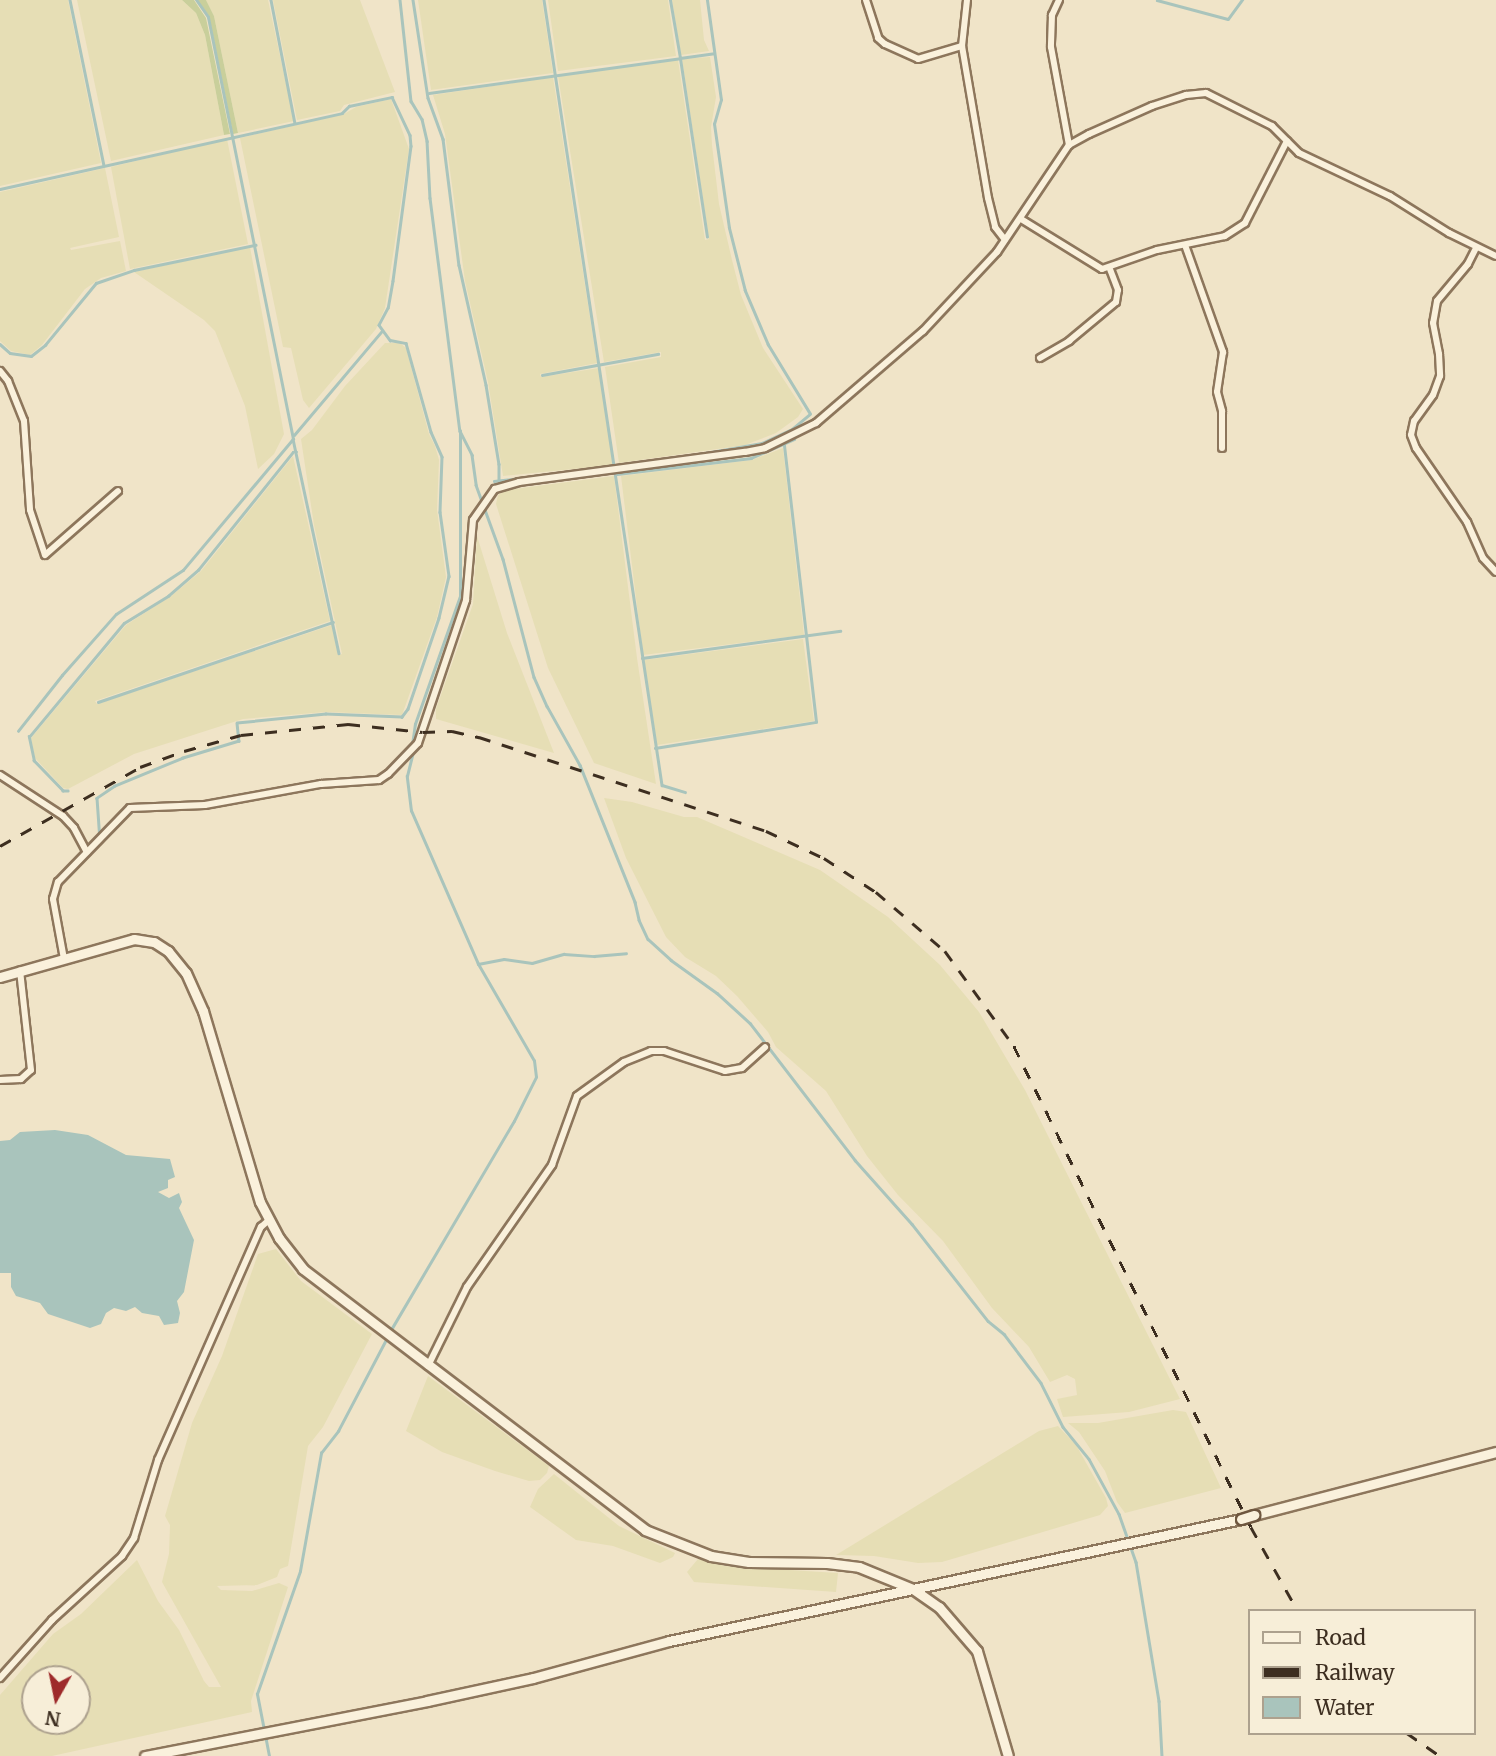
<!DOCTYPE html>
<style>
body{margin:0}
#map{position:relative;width:1496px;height:1756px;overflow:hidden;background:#f0e4c8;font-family:Merriweather,serif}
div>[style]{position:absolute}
.farmland>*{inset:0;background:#e6deb5}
.green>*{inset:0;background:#c9cf9b}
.water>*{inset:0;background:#a9c4bc}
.stream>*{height:2.5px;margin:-1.25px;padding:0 1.25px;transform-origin:1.25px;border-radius:1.25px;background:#a9c4bc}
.roads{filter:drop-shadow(2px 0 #8d765c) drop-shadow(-2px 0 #8d765c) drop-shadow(0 2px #8d765c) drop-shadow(0 -2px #8d765c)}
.minor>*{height:6px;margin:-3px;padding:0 3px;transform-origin:3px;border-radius:3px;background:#faf1dc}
.secondary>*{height:9px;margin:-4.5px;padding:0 4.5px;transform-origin:4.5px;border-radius:4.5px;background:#faf1dc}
.rail>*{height:2.5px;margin-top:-1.25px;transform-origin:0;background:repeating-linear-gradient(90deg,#3d2e20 0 12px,transparent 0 24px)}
.bridges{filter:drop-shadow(2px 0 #6f573f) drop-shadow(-2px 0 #6f573f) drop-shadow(0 2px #6f573f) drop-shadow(0 -2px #6f573f)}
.secondary-bridge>*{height:9px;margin:-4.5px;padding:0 4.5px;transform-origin:4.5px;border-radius:4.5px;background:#faf1dc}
span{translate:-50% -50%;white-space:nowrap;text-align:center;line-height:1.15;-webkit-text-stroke:5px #f7eed8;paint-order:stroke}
.legend{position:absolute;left:1248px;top:1609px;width:228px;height:126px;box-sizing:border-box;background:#f7eed8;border:2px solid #ada18e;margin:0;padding:9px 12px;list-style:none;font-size:21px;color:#3d2e20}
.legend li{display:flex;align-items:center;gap:14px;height:35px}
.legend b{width:35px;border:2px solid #ada18e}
.north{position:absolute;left:21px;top:1665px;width:70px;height:70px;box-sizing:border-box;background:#f7eed8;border:2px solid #ada18e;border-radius:50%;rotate:189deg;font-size:19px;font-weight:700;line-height:28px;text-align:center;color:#3d2e20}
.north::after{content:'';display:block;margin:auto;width:24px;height:32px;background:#9e2a2b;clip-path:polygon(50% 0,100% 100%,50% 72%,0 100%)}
</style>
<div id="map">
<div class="farmland">
<div style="clip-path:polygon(0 0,68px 0,101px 163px,0 186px)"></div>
<div style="clip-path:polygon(77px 0,182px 0,196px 13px,205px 35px,224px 135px,111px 161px)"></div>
<div style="clip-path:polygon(206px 0,268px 0,294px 121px,238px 133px,214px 16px)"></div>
<div style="clip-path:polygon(273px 0,360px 0,395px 92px,344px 105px,340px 111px,297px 120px)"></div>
<div style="clip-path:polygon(418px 0,542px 0,553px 73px,431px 90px)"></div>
<div style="clip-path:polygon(548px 0,668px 0,676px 56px,558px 71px)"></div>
<div style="clip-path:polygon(672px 0,700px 0,704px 40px,709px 51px,681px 55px)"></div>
<div style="clip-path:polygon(710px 57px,716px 97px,711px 127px,712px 145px,719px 204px,732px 260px,741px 295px,763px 348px,803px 409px,798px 417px,776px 433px,745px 445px,619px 463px,605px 367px,661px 357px,661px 352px,604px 362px,558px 76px,678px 60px,705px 240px,709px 239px,682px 59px)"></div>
<div style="clip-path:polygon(553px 77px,597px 363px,540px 374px,541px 377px,599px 368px,614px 465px,503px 476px,488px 382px,465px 281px,445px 134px,433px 95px)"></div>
<div style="clip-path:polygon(391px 99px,409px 149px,385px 308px,376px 329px,309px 408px,303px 400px,291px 348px,283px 347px,240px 138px,344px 114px,356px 107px)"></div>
<div style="clip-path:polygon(227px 139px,248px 244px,130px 269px,111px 167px)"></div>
<div style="clip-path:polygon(105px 168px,119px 237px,70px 248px,71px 250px,120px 241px,126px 271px,101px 278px,85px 289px,42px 345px,30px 355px,11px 351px,0 341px,0 192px)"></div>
<div style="clip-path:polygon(250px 247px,284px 434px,274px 454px,258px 469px,245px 406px,215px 331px,204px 320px,134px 272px)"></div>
<div style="clip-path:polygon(385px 343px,400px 343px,406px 348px,429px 434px,435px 446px,439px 460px,437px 510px,446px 577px,437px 617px,402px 715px,326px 712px,243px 719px,134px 754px,68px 789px,63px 788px,35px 758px,31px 738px,126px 625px,171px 596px,201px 571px,293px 456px,330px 621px,95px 701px,97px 704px,332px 625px,338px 655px,342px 654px,314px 525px,301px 439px,312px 430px,345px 386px)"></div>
<div style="clip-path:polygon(783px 448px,804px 635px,643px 655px,621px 476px,752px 460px)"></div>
<div style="clip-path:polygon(614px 476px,637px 658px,656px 784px,594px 763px,548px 668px,496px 504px,498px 495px,507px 490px)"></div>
<div style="clip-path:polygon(477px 536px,507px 633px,554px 753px,436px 719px,436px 709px,473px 604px)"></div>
<div style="clip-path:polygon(803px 639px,814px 721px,657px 745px,644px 660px)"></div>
<div style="clip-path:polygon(604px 798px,632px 802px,684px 817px,697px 817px,820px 870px,888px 917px,940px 965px,979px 1012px,1025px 1090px,1180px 1399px,1129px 1412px,1063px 1417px,1057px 1399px,1077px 1395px,1075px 1379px,1067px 1375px,1050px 1382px,1029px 1347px,992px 1308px,943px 1241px,898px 1195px,867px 1156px,826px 1091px,776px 1047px,768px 1032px,737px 996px,716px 976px,685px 957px,666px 937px,626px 858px)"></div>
<div style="clip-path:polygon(evenodd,276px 1249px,301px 1281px,372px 1334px,323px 1427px,308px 1446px,288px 1566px,280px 1569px,277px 1577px,257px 1585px,217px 1586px,221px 1590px,252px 1591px,279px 1583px,288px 1587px,251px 1701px,252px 1712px,52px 1756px,0 1756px,0 1695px,53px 1634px,81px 1614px,137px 1560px,158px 1601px,179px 1630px,204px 1681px,209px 1687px,221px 1687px,162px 1582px,169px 1554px,170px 1525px,165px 1516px,192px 1423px,222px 1356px,258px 1254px,276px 1249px,77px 1679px,77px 1721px,35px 1721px,35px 1679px,77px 1679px)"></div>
<div style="clip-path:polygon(428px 1376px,549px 1466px,547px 1473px,540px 1480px,529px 1481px,495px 1471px,442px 1452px,406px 1431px)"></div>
<div style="clip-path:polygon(1173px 1410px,1186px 1412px,1221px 1488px,1125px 1513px,1117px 1502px,1105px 1471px,1079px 1432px,1068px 1423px,1098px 1423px)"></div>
<div style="clip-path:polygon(1058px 1426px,1076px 1445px,1106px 1498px,1108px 1506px,1100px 1515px,942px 1562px,918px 1563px,874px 1556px,836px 1555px,1039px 1431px)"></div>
<div style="clip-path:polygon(554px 1474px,619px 1526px,675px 1553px,673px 1557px,660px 1563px,613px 1546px,576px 1540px,530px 1507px,538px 1489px)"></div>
<div style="clip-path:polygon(698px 1559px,725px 1566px,838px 1573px,836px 1592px,694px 1582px,687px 1572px)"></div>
</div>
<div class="green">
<div style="clip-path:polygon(182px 0,194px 0,206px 18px,230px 134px,224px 135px,205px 35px,196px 13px)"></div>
<div style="clip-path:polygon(197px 0,206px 0,214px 16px,238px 133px,233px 134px,209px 16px)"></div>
</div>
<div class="water">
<div style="clip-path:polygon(55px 1130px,88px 1135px,126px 1155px,170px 1159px,175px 1177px,168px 1180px,168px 1188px,158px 1192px,169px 1198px,179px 1193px,182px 1202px,179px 1208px,194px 1240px,184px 1292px,177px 1301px,180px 1313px,178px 1323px,164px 1325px,159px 1316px,142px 1313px,135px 1307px,126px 1311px,114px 1308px,106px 1313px,101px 1324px,90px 1328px,48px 1314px,40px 1303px,16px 1296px,11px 1287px,11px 1273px,0 1273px,0 1141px,10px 1140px,20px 1132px)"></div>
</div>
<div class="stream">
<div style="left:70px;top:0;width:168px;rotate:78.4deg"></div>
<div style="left:271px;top:0;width:125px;rotate:79deg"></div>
<div style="left:400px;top:0;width:102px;rotate:83.8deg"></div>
<div style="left:411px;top:101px;width:21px;rotate:59deg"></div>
<div style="left:422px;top:119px;width:23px;rotate:77deg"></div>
<div style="left:427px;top:141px;width:57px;rotate:87deg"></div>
<div style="left:430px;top:198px;width:235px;rotate:82.7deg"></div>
<div style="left:460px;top:431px;width:27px;rotate:63deg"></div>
<div style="left:472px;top:455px;width:30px;rotate:82deg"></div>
<div style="left:476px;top:485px;width:79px;rotate:70deg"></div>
<div style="left:503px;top:559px;width:122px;rotate:75.3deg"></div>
<div style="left:534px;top:677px;width:32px;rotate:66deg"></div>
<div style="left:547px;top:706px;width:68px;rotate:60.8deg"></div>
<div style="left:580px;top:765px;width:148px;rotate:68.1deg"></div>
<div style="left:635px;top:902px;width:18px;rotate:77deg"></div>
<div style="left:639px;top:920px;width:21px;rotate:65deg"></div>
<div style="left:648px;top:939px;width:31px;rotate:42deg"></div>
<div style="left:671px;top:960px;width:57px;rotate:35.7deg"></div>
<div style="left:717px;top:993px;width:45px;rotate:42.3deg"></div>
<div style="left:750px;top:1023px;width:173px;rotate:52.5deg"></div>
<div style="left:855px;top:1160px;width:86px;rotate:48.3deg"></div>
<div style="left:912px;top:1224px;width:123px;rotate:51.9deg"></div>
<div style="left:988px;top:1321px;width:21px;rotate:39deg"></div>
<div style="left:1004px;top:1334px;width:61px;rotate:52.9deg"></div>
<div style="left:1041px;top:1383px;width:49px;rotate:63.4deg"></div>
<div style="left:1063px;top:1427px;width:41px;rotate:50.9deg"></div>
<div style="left:1089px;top:1459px;width:63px;rotate:61.4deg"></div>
<div style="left:1119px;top:1514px;width:51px;rotate:70.5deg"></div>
<div style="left:1136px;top:1562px;width:141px;rotate:80.6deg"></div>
<div style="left:1159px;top:1701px;width:55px;rotate:86.9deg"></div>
<div style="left:413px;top:0;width:99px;rotate:81.3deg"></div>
<div style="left:428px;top:98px;width:44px;rotate:69.9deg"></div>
<div style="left:443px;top:139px;width:127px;rotate:82.8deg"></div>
<div style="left:459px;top:265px;width:123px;rotate:77.3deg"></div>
<div style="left:486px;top:385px;width:80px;rotate:80.7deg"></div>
<div style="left:499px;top:464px;width:16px;rotate:90deg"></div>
<div style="left:544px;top:0;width:794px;rotate:81.45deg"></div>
<div style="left:662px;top:785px;width:24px;rotate:17deg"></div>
<div style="left:1157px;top:0;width:73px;rotate:15deg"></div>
<div style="left:1228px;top:19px;width:24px;rotate:-54deg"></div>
<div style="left:429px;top:93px;width:253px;rotate:-7.9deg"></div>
<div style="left:680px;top:58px;width:59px;rotate:-99.8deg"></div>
<div style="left:0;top:189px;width:350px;rotate:-12.5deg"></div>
<div style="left:342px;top:113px;width:10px;rotate:-45deg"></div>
<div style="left:349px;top:106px;width:44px;rotate:-11.8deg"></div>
<div style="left:392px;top:97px;width:42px;rotate:64.7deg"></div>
<div style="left:410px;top:135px;width:11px;rotate:85deg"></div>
<div style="left:411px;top:146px;width:136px;rotate:97.6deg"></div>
<div style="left:393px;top:281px;width:27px;rotate:100deg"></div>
<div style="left:388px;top:308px;width:19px;rotate:118deg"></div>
<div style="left:379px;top:325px;width:19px;rotate:54deg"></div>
<div style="left:390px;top:340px;width:16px;rotate:11deg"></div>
<div style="left:406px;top:343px;width:92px;rotate:74.3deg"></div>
<div style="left:431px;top:432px;width:27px;rotate:66deg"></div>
<div style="left:442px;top:457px;width:55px;rotate:92.1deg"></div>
<div style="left:440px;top:512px;width:65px;rotate:82deg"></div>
<div style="left:449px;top:576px;width:43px;rotate:103.4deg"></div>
<div style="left:439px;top:618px;width:96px;rotate:108.8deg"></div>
<div style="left:408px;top:709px;width:10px;rotate:127deg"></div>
<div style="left:402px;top:717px;width:76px;rotate:-177.7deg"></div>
<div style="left:326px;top:714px;width:89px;rotate:174.2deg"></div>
<div style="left:237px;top:723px;width:18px;rotate:84deg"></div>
<div style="left:239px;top:741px;width:59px;rotate:163.1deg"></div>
<div style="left:183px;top:758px;width:74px;rotate:157.6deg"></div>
<div style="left:115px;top:786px;width:22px;rotate:146deg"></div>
<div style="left:97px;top:798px;width:39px;rotate:86deg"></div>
<div style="left:707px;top:237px;width:181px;rotate:-98.6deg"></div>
<div style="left:680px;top:58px;width:34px;rotate:-8deg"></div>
<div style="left:0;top:344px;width:13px;rotate:42deg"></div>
<div style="left:10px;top:353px;width:21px;rotate:8deg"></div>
<div style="left:31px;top:356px;width:18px;rotate:-38deg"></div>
<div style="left:45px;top:345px;width:80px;rotate:-50.6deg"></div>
<div style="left:96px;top:283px;width:40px;rotate:-18.9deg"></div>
<div style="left:134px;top:270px;width:124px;rotate:-11.7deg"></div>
<div style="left:542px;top:375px;width:118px;rotate:-10.3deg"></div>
<div style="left:294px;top:435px;width:136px;rotate:-49.8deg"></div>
<div style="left:293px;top:439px;width:219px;rotate:77.9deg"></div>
<div style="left:665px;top:460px;width:98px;rotate:-9.9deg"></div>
<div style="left:762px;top:443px;width:33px;rotate:-25deg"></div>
<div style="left:792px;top:429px;width:23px;rotate:-40deg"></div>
<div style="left:810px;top:414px;width:81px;rotate:-121.3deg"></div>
<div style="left:768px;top:345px;width:59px;rotate:-113.1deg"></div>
<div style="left:745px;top:291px;width:65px;rotate:-104.3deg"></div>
<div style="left:729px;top:228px;width:105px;rotate:-98.2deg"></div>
<div style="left:714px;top:124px;width:25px;rotate:-74deg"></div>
<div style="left:721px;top:100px;width:101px;rotate:-98deg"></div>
<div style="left:617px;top:474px;width:135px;rotate:-6.8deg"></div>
<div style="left:751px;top:458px;width:47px;rotate:-23.8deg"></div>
<div style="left:494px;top:481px;width:89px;rotate:-6.5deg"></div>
<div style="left:642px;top:658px;width:200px;rotate:-7.8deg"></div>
<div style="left:98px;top:702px;width:248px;rotate:-18.8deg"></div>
<div style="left:18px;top:731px;width:71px;rotate:-51.8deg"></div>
<div style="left:62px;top:675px;width:81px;rotate:-48.5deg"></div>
<div style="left:116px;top:614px;width:80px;rotate:-33.3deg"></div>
<div style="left:183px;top:570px;width:171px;rotate:-50deg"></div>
<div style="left:293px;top:439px;width:430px;rotate:-101.4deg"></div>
<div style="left:208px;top:17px;width:21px;rotate:-125deg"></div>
<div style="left:412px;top:745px;width:21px;rotate:-82deg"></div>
<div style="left:415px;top:724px;width:136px;rotate:-70.6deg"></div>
<div style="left:460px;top:596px;width:165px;rotate:-90deg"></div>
<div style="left:655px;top:748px;width:163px;rotate:-9.2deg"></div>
<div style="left:816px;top:722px;width:280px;rotate:-96.6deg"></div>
<div style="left:68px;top:791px;width:5px;rotate:180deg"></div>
<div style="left:63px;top:791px;width:42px;rotate:-134deg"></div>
<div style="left:34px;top:761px;width:25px;rotate:-102deg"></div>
<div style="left:29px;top:737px;width:148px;rotate:-50.2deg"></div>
<div style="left:124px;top:623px;width:52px;rotate:-31.5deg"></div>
<div style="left:168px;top:596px;width:40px;rotate:-41deg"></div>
<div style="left:198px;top:570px;width:151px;rotate:-51.2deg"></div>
<div style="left:293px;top:452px;width:4px"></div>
<div style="left:478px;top:964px;width:26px;rotate:-11deg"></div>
<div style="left:504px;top:959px;width:28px;rotate:8deg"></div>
<div style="left:532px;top:963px;width:33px;rotate:-16deg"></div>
<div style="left:564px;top:954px;width:30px;rotate:4deg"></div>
<div style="left:594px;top:956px;width:32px;rotate:-5deg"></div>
<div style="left:269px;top:1756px;width:63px;rotate:-101deg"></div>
<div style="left:257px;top:1694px;width:130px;rotate:-70.7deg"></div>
<div style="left:300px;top:1571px;width:120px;rotate:-79.9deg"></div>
<div style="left:321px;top:1453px;width:28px;rotate:-52deg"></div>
<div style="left:338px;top:1431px;width:116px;rotate:-62.3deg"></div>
<div style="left:392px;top:1328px;width:240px;rotate:-59.5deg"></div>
<div style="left:514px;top:1121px;width:49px;rotate:-63.4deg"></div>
<div style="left:536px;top:1077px;width:16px;rotate:-97deg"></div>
<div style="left:534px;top:1061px;width:112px;rotate:-120deg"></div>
<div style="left:478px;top:964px;width:167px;rotate:-113.6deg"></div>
<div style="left:411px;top:811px;width:35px;rotate:-97deg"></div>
<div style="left:407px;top:776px;width:25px;rotate:-76deg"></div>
</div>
<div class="roads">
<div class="minor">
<div style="left:866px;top:0;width:40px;rotate:72deg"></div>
<div style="left:878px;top:38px;width:9px;rotate:41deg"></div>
<div style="left:885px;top:44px;width:36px;rotate:24deg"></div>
<div style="left:918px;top:59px;width:46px;rotate:-16.5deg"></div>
<div style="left:967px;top:0;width:46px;rotate:96.2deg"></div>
<div style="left:962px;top:46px;width:154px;rotate:80.3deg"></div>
<div style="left:988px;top:198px;width:30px;rotate:76deg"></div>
<div style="left:995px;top:227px;width:16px;rotate:52deg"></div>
<div style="left:1059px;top:0;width:17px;rotate:115deg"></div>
<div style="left:1052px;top:15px;width:32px;rotate:92deg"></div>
<div style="left:1051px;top:47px;width:100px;rotate:79.6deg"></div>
<div style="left:1021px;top:219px;width:95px;rotate:31.7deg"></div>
<div style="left:1102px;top:269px;width:58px;rotate:-19.1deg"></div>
<div style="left:1157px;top:250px;width:69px;rotate:-11.6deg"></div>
<div style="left:1225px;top:236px;width:24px;rotate:-33deg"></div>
<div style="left:1245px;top:223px;width:92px;rotate:-62.9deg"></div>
<div style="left:1185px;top:245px;width:114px;rotate:70.4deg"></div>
<div style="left:1223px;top:352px;width:40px;rotate:98.5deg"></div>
<div style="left:1217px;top:392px;width:20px;rotate:75deg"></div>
<div style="left:1222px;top:411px;width:37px;rotate:90deg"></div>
<div style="left:1476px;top:248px;width:18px;rotate:117deg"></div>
<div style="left:1468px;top:264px;width:48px;rotate:130deg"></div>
<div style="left:1437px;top:301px;width:22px;rotate:100deg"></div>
<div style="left:1433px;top:323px;width:32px;rotate:79deg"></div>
<div style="left:1439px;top:354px;width:22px;rotate:87deg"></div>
<div style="left:1440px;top:376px;width:20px;rotate:110deg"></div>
<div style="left:1433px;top:395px;width:32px;rotate:126deg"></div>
<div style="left:1414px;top:421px;width:14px;rotate:102deg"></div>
<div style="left:1411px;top:435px;width:14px;rotate:69deg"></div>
<div style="left:1416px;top:448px;width:90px;rotate:55.4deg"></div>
<div style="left:1467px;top:522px;width:39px;rotate:66deg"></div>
<div style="left:1483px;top:558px;width:19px;rotate:47deg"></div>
<div style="left:1040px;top:358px;width:34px;rotate:-30deg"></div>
<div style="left:1069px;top:341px;width:61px;rotate:-39.7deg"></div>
<div style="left:1116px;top:302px;width:12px;rotate:-81deg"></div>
<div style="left:1118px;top:290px;width:22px;rotate:-111deg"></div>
<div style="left:0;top:371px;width:13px;rotate:51deg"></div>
<div style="left:8px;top:381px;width:43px;rotate:68.2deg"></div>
<div style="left:24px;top:421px;width:89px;rotate:86.1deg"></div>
<div style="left:30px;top:510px;width:47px;rotate:71.6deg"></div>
<div style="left:45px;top:555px;width:97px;rotate:-41.2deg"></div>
<div style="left:0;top:775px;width:75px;rotate:33.1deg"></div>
<div style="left:63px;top:816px;width:16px;rotate:47deg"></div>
<div style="left:74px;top:828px;width:27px;rotate:62deg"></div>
<div style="left:64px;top:959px;width:61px;rotate:-100.4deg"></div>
<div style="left:53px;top:899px;width:18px;rotate:-74deg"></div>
<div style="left:58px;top:882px;width:103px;rotate:-45.8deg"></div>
<div style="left:130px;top:808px;width:75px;rotate:-2.3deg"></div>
<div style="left:205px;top:805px;width:118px;rotate:-10.3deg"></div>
<div style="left:321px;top:784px;width:58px;rotate:-3.9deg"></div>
<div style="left:379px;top:780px;width:11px;rotate:-34deg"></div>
<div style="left:388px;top:774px;width:43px;rotate:-45.9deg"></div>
<div style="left:418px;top:743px;width:151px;rotate:-71.4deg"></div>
<div style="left:466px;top:600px;width:80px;rotate:-85deg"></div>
<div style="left:473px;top:520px;width:38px;rotate:-55deg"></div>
<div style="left:495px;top:489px;width:25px;rotate:-16deg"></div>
<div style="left:519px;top:482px;width:228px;rotate:-7.6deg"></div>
<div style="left:745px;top:452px;width:20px;rotate:-11deg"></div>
<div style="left:765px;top:448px;width:57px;rotate:-26.1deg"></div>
<div style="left:816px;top:423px;width:141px;rotate:-40.7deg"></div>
<div style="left:923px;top:331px;width:108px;rotate:-46.9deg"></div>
<div style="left:997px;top:252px;width:129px;rotate:-56.1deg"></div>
<div style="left:1069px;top:145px;width:23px;rotate:-29deg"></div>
<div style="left:1089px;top:134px;width:69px;rotate:-24deg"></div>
<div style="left:1152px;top:106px;width:36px;rotate:-18deg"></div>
<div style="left:1186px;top:95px;width:20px;rotate:-6deg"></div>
<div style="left:1206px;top:93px;width:74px;rotate:26.6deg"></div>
<div style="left:1272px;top:126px;width:38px;rotate:45deg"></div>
<div style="left:1299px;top:153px;width:101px;rotate:25.3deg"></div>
<div style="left:1390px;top:196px;width:70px;rotate:32.1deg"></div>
<div style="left:1449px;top:233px;width:52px;rotate:26.1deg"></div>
<div style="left:0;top:1080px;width:21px;rotate:-3deg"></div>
<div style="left:21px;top:1079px;width:13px;rotate:-42deg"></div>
<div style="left:31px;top:1070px;width:100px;rotate:-96.3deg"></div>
<div style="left:428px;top:1366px;width:88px;rotate:-63.7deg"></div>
<div style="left:467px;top:1287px;width:149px;rotate:-55.1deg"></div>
<div style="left:552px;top:1165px;width:73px;rotate:-70.1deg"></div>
<div style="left:577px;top:1096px;width:58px;rotate:-35.9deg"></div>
<div style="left:624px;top:1062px;width:29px;rotate:-22deg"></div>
<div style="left:651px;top:1051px;width:13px"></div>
<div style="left:664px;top:1051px;width:64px;rotate:18.2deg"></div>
<div style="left:725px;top:1071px;width:17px;rotate:-10deg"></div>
<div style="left:742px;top:1068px;width:31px;rotate:-42deg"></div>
<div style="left:0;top:1678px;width:78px;rotate:-48.1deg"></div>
<div style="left:52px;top:1620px;width:95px;rotate:-42.4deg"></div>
<div style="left:122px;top:1556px;width:22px;rotate:-56deg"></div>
<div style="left:134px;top:1538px;width:82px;rotate:-72.9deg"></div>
<div style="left:158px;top:1460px;width:255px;rotate:-66.2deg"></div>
<div style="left:261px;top:1227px;width:9px;rotate:-41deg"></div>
</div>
<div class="secondary">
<div style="left:0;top:977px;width:139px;rotate:-15.8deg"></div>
<div style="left:134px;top:939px;width:20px;rotate:9deg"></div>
<div style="left:154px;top:942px;width:17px;rotate:33deg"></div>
<div style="left:168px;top:951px;width:28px;rotate:51deg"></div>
<div style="left:186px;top:973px;width:42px;rotate:65.9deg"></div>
<div style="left:203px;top:1011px;width:199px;rotate:73.4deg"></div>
<div style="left:260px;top:1202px;width:41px;rotate:62.2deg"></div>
<div style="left:279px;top:1238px;width:39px;rotate:52deg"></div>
<div style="left:303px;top:1269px;width:430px;rotate:37.3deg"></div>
<div style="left:645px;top:1530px;width:71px;rotate:21.5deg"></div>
<div style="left:711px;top:1556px;width:38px;rotate:9deg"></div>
<div style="left:749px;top:1562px;width:78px;rotate:0.7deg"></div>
<div style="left:827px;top:1563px;width:32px;rotate:7deg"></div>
<div style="left:859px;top:1567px;width:58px;rotate:22.2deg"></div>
<div style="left:913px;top:1589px;width:32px;rotate:35deg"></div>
<div style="left:939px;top:1607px;width:58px;rotate:49.2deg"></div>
<div style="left:977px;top:1651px;width:109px;rotate:73.6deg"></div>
<div style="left:1254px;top:1515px;width:250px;rotate:-14.6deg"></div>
<div style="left:145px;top:1756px;width:287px;rotate:-11deg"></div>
<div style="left:427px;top:1701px;width:108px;rotate:-12.2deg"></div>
<div style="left:533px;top:1678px;width:141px;rotate:-15.2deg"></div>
<div style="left:669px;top:1641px;width:585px;rotate:-12.04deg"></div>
</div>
</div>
<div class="rail">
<div style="left:0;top:846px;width:161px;rotate:-29.4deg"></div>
<div style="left:140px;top:767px;width:47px;rotate:-20deg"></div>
<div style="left:184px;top:751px;width:59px;rotate:-15.7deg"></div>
<div style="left:241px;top:735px;width:108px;rotate:-5.9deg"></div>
<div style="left:348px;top:724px;width:75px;rotate:6.1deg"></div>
<div style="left:423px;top:732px;width:29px;rotate:-2deg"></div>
<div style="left:452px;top:731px;width:28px;rotate:13deg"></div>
<div style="left:479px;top:737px;width:302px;rotate:18.1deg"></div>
<div style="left:766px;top:831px;width:64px;rotate:25deg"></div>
<div style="left:824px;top:858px;width:62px;rotate:33.2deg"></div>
<div style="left:876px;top:892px;width:91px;rotate:40.5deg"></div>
<div style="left:945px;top:951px;width:117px;rotate:54deg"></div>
<div style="left:1014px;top:1046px;width:536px;rotate:63.77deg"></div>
<div style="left:1251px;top:1527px;width:96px;rotate:60.8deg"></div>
<div style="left:1407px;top:1733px;width:40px;rotate:34.9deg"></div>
</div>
<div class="bridges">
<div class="secondary-bridge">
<div style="left:1241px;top:1519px;width:14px;rotate:-17deg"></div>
</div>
</div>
<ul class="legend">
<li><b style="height:9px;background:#faf1dc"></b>Road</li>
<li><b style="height:9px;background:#3d2e20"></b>Railway</li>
<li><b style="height:19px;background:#a9c4bc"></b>Water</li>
</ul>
<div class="north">N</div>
</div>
